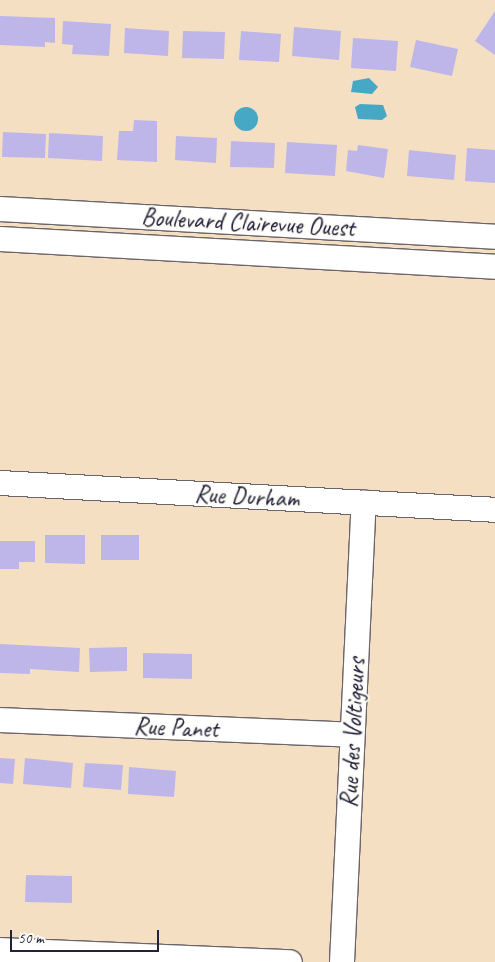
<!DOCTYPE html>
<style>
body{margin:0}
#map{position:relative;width:495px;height:962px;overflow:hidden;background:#f4dfc3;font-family:Caveat,sans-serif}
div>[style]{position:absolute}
.water>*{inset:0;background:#47a8c6}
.round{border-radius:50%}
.building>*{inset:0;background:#beb6e8}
.roads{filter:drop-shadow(1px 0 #6c646b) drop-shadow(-1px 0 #6c646b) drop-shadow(0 1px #6c646b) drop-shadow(0 -1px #6c646b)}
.minor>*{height:24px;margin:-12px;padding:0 12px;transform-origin:12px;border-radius:12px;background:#fff}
span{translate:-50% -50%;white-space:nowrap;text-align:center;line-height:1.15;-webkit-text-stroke:4px #fdfcf7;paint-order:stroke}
.street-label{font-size:25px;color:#22223b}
.scale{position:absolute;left:10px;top:930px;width:149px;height:22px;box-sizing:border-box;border:2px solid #22223b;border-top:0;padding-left:6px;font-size:15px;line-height:18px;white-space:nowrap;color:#22223b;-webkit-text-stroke:4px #fdfcf7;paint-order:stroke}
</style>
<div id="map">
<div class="water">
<div style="clip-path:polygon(369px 78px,378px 87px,372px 94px,351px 92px,353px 81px)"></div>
<div style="clip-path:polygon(360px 104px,383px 105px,387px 116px,382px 120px,358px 119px,355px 107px)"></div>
<div class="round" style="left:234px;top:107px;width:24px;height:24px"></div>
</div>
<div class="building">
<div style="clip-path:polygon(495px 11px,495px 55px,475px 41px)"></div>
<div style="clip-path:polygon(0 16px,55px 18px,55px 43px,45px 42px,45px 47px,0 45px)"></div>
<div style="clip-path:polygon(63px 21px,111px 24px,109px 56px,72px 54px,73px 45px,62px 44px)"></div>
<div style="clip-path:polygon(294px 27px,341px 31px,339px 60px,292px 56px)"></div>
<div style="clip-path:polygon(125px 28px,169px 31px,168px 56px,124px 53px)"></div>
<div style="clip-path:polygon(183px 31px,225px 32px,224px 59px,182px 58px)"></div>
<div style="clip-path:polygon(241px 31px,281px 34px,279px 62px,239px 60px)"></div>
<div style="clip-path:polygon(353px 38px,398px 41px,396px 71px,351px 68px)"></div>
<div style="clip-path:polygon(416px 40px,458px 49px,452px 76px,410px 67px)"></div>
<div style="clip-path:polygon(134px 120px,157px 121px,157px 162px,117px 160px,119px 131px,133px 131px)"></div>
<div style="clip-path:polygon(3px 132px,46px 134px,45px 158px,2px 157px)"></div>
<div style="clip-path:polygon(49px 133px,103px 136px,102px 161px,48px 158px)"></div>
<div style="clip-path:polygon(176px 136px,217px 138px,216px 163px,175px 160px)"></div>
<div style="clip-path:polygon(231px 141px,275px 143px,274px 168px,230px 167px)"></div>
<div style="clip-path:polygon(287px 142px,337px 145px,335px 176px,285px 173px)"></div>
<div style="clip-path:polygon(358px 145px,388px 149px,384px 178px,346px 171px,348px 150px,357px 151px)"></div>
<div style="clip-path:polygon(467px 148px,495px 150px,495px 183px,465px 181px)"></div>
<div style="clip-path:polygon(409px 150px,456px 155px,454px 180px,407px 176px)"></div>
<div style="clip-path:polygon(45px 535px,85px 535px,85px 564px,45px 563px)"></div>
<div style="clip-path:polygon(101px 535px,139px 535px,139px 560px,101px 560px)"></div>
<div style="clip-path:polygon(0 541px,35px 541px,35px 562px,19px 562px,19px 569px,0 569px)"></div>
<div style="clip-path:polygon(0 644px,80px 648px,79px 672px,30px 669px,30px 674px,0 673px)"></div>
<div style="clip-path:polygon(127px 647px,127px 671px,90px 672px,89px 648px)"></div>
<div style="clip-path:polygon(143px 653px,192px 654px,192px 679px,143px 678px)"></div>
<div style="clip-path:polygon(0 758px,15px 759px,13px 784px,0 783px)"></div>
<div style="clip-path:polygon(25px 758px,73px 763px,71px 788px,23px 784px)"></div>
<div style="clip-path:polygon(85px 763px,123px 765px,121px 790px,83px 787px)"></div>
<div style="clip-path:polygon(129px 767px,176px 771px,174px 797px,128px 794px)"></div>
<div style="clip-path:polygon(26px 875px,72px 876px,72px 903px,25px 902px)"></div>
</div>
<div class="roads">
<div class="minor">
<div style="left:0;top:209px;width:496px;rotate:3.2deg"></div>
<div style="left:0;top:239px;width:496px;rotate:3.2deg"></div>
<div style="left:0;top:483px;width:496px;rotate:3.1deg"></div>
<div style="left:0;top:720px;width:352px;rotate:2.4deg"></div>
<div style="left:0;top:950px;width:290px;rotate:2.4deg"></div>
<div style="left:342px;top:962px;width:460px;rotate:-87.3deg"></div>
</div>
</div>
<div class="street-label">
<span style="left:248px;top:223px;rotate:3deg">Boulevard Clairevue Ouest</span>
<span style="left:247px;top:497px;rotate:3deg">Rue Durham</span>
<span style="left:176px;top:728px;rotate:2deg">Rue Panet</span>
<span style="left:353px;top:733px;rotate:-87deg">Rue des Voltigeurs</span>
</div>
<div class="scale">50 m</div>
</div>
